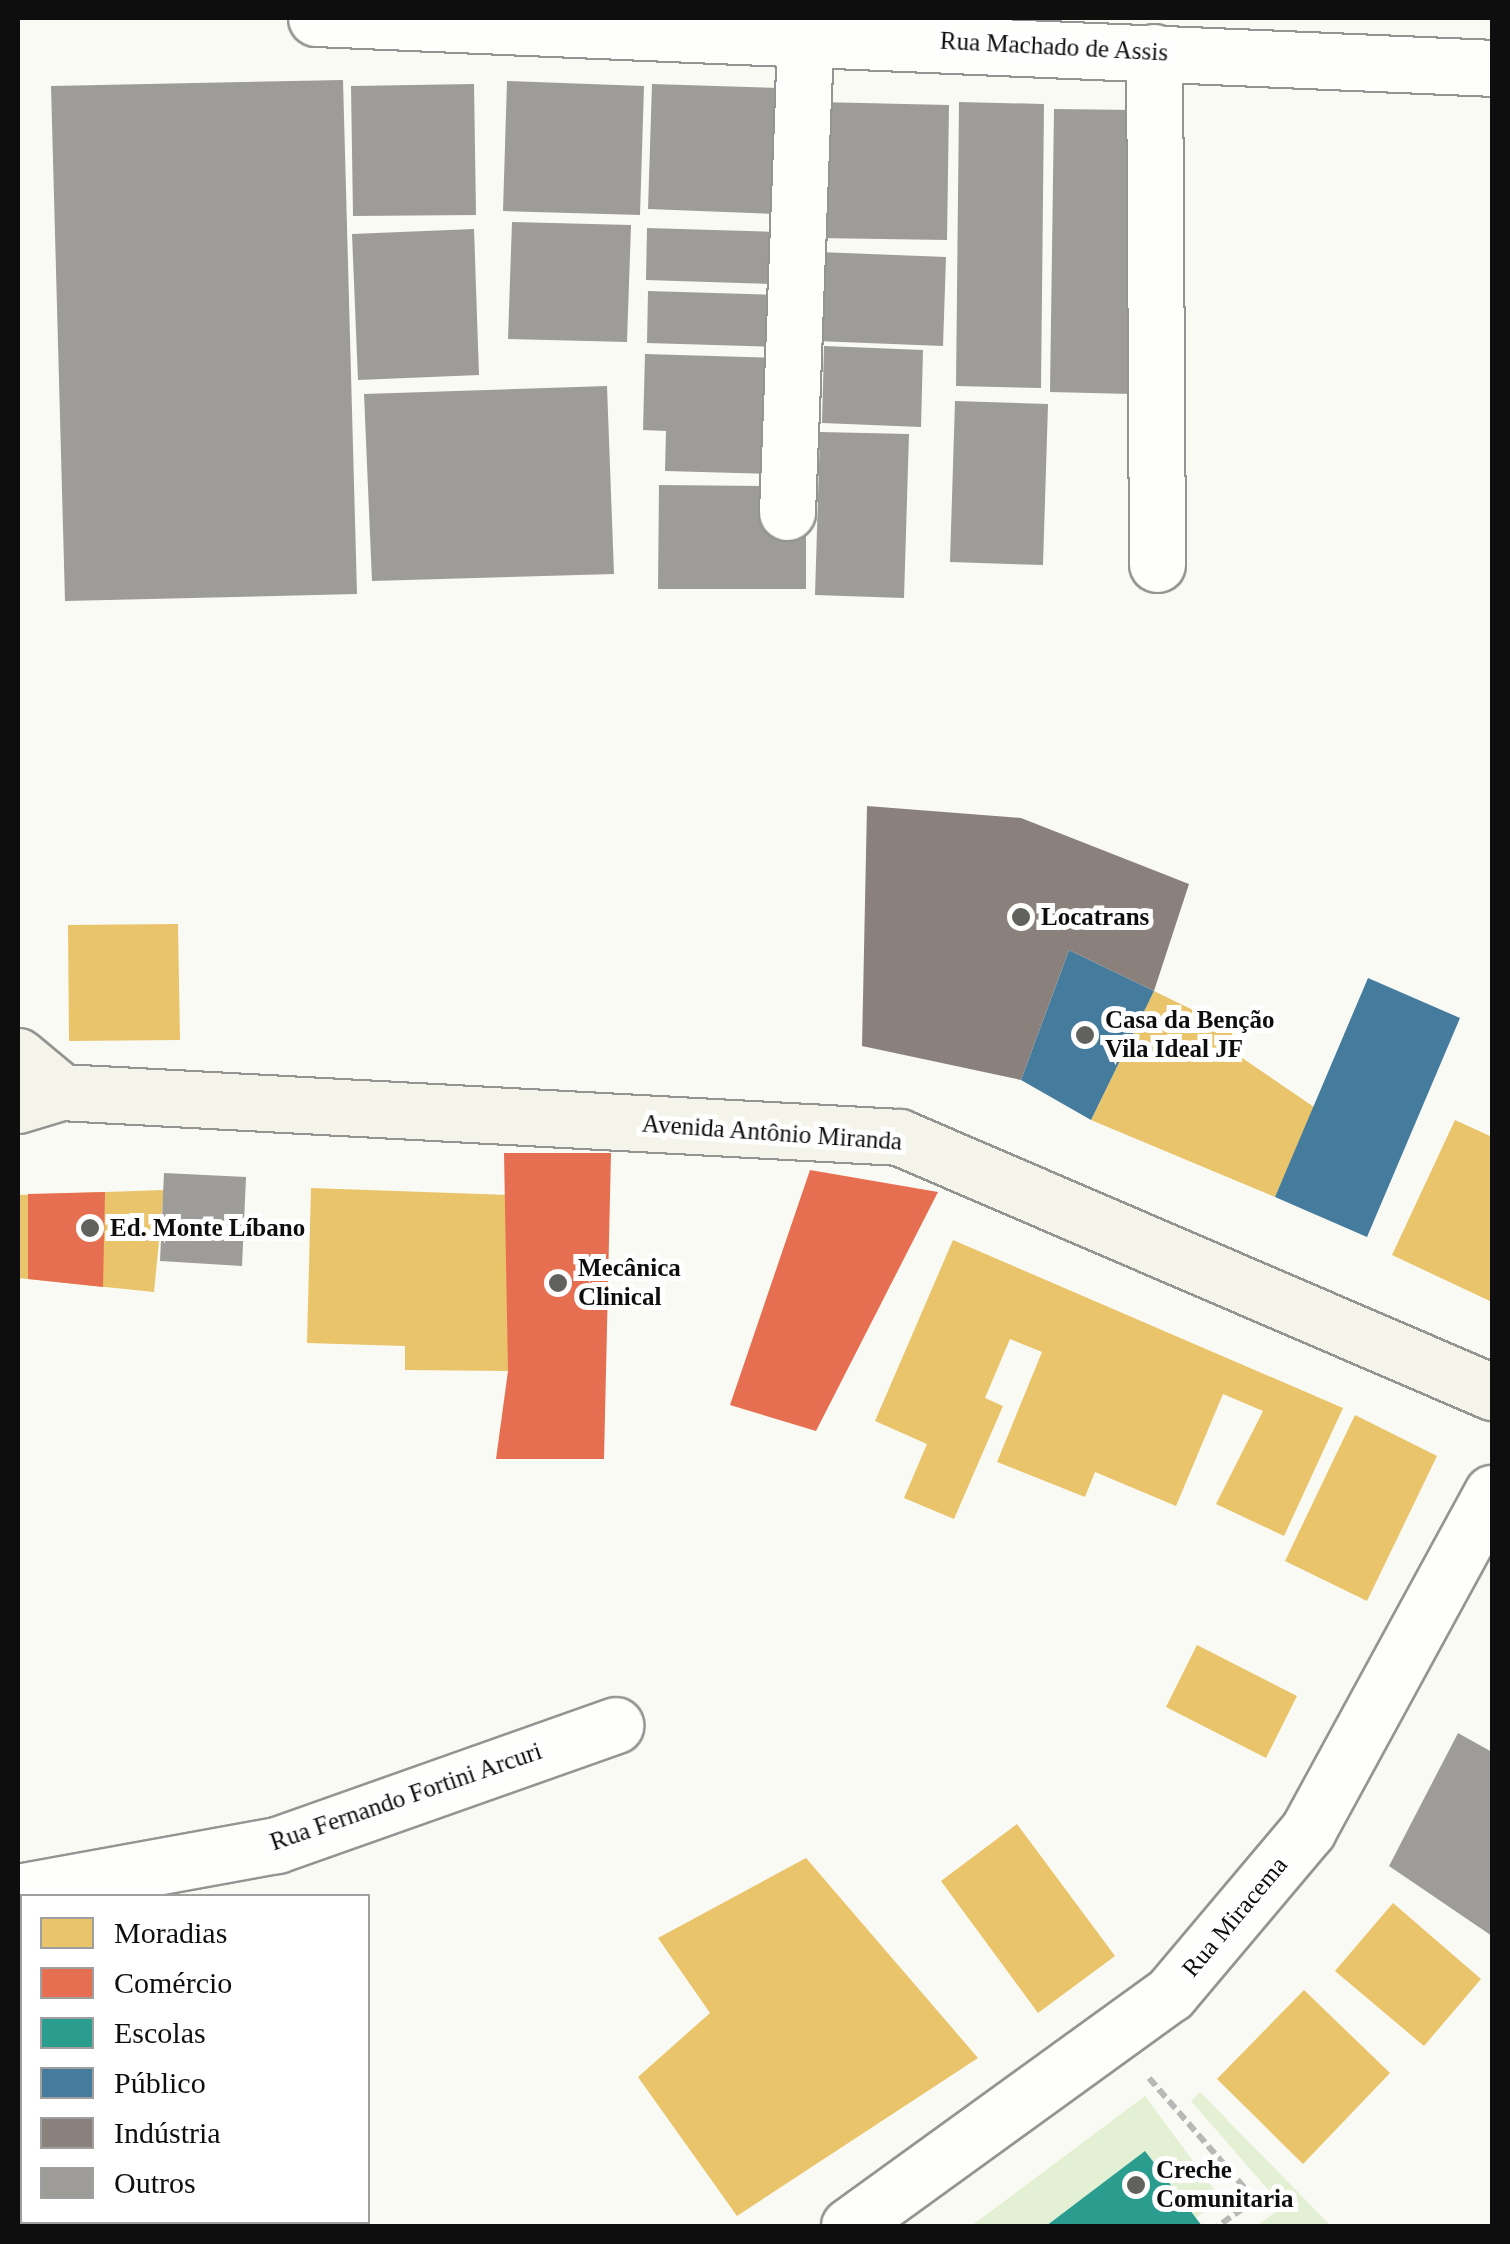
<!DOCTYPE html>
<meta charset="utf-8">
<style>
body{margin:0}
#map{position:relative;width:1510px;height:2244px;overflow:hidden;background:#fafaf4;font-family:"Times New Roman",serif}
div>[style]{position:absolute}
.green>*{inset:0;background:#e3f0d4}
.homes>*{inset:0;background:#e9c46a}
.shops>*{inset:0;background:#e76f51}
.schools>*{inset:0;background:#2a9d8f}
.public>*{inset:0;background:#457b9d}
.industry>*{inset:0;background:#8a817c}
.building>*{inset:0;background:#9e9c99}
.path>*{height:6px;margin-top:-3px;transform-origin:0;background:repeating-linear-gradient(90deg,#b8b8b7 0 10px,transparent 0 15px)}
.roads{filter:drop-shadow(2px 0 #949492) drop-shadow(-2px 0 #949492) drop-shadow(0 2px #949492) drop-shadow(0 -2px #949492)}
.street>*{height:55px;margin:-27.5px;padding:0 27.5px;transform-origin:27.5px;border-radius:27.5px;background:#fefefd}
.secondary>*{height:55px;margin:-27.5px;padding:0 27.5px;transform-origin:27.5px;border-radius:27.5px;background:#f5f4eb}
.dots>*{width:28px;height:28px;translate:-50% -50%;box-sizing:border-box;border:5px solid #fff;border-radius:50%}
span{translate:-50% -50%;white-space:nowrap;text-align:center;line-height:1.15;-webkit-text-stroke:10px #fff;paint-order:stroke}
.street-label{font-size:25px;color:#0e0e0e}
.poi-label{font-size:25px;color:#0e0e0e;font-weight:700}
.left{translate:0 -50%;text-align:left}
.frame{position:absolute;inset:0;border:20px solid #0e0e0e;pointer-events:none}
.legend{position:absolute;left:20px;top:1894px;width:350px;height:330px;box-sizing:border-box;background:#fff;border:2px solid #9f9f9f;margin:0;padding:12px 18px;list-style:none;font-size:30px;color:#0e0e0e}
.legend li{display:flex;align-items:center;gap:20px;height:50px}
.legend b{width:50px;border:2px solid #9f9f9f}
</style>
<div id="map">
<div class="green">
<div style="clip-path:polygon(1200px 2092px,1331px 2226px,1332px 2226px,1256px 2226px,1283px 2207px,1191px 2101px)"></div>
<div style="clip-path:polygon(1145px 2096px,1221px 2199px,1196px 2218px,1145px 2151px,1046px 2226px,971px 2226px)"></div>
</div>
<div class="homes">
<div style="clip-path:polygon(178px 924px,180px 1040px,69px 1041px,68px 925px)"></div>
<div style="clip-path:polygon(1154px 991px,1234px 1030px,1226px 1047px,1314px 1107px,1275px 1197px,1091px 1120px)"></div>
<div style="clip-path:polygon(1455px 1120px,1492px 1137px,1492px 1302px,1392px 1255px)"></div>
<div style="clip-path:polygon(311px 1188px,509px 1195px,508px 1371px,405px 1370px,405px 1346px,307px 1343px)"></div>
<div style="clip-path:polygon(164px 1190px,154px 1292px,18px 1278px,18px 1195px)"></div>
<div style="clip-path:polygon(953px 1240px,1343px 1408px,1284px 1536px,1216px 1504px,1263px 1411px,1223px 1394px,1176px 1506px,1095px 1472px,1085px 1497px,997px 1462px,1042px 1352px,1010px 1339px,985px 1398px,1003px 1406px,954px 1519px,904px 1498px,927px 1444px,875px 1421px)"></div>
<div style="clip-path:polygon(1355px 1415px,1437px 1456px,1367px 1601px,1285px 1561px)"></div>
<div style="clip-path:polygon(1197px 1645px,1297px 1696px,1266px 1758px,1166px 1707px)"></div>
<div style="clip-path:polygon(1017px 1824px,1115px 1956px,1038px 2013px,941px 1881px)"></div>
<div style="clip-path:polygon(806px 1858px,978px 2058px,737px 2216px,638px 2077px,710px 2013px,658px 1938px)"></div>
<div style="clip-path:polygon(1393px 1903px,1481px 1979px,1424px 2046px,1335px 1971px)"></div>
<div style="clip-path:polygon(1304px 1990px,1390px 2073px,1303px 2164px,1217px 2079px)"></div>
</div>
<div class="shops">
<div style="clip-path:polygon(504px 1153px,611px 1153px,604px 1459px,496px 1459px,508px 1371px)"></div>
<div style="clip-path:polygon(810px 1170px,938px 1192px,816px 1431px,730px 1405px)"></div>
<div style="clip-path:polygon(105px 1192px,103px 1287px,28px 1279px,28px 1194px)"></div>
</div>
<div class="schools">
<div style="clip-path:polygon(1145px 2151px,1202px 2226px,1046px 2226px)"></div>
</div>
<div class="public">
<div style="clip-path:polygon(1069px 950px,1154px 991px,1091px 1120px,1021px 1080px)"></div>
<div style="clip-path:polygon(1368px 978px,1460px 1018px,1367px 1237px,1275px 1197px)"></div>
</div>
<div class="industry">
<div style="clip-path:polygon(867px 806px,1021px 818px,1189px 884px,1154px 991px,1069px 950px,1021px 1080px,862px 1046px)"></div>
</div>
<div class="building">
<div style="clip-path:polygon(343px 80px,357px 594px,65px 601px,51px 86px)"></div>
<div style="clip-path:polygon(507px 81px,644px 86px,640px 215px,503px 211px)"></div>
<div style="clip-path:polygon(474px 84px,476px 215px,353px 216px,351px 86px)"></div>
<div style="clip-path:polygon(652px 84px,780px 88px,777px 214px,648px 209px)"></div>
<div style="clip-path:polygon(818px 102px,949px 105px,947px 240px,816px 238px)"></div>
<div style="clip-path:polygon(959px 102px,1044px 104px,1041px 388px,956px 386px)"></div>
<div style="clip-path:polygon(1054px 109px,1135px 110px,1131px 394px,1050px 392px)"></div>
<div style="clip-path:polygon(512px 222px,631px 225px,627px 342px,508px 339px)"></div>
<div style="clip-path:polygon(647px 228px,777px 232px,774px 284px,646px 280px)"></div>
<div style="clip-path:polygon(474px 229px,479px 375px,358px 380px,352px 234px)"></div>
<div style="clip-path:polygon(819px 252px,946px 257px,943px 346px,816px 341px)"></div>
<div style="clip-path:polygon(648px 291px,780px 295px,778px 347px,647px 343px)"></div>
<div style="clip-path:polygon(824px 346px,923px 350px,921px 427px,822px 423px)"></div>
<div style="clip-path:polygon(645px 354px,781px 358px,778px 474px,665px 471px,666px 431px,643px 430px)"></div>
<div style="clip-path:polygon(607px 386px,614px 574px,372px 581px,364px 394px)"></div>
<div style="clip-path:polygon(955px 401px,1048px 404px,1043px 565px,950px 562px)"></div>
<div style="clip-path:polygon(820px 432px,909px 434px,904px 598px,815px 595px)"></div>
<div style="clip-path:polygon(659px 485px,771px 486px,806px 527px,806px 589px,658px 589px)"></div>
<div style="clip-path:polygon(164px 1173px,246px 1177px,242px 1266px,160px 1261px)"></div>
<div style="clip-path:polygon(1458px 1733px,1492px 1752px,1492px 1936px,1389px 1866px)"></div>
</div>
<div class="path">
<div style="left:1149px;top:2078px;width:162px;rotate:49deg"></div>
<div style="left:1255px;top:2200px;width:45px;rotate:144.9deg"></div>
</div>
<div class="roads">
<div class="street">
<div style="left:316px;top:18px;width:1177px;rotate:2.43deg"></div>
<div style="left:1154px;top:52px;width:512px;rotate:89.66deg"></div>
<div style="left:787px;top:512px;width:477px;rotate:-87.8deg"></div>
<div style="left:18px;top:1892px;width:263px;rotate:-10.3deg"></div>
<div style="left:277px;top:1845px;width:359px;rotate:-19.5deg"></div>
<div style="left:849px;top:2226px;width:396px;rotate:-35.9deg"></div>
<div style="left:1170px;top:1994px;width:214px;rotate:-49.9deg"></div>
<div style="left:1308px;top:1830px;width:384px;rotate:-61.4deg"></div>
</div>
<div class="secondary">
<div style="left:18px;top:1056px;width:56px;rotate:39.9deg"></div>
<div style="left:18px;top:1105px;width:45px;rotate:-16.8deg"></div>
<div style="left:61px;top:1092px;width:839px;rotate:3.07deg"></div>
<div style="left:899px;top:1137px;width:646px;rotate:23.27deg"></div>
</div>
</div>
<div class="dots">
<div style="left:1021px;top:917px;background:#61615e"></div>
<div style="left:1085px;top:1035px;background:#61615e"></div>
<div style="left:90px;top:1228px;background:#61615e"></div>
<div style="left:558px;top:1283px;background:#61615e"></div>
<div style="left:1136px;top:2185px;background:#61615e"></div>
</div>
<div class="street-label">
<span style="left:1054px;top:47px;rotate:3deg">Rua Machado de Assis</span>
<span style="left:772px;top:1133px;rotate:4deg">Avenida Antônio Miranda</span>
<span style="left:406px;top:1797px;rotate:-19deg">Rua Fernando Fortini Arcuri</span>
<span style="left:1235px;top:1917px;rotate:-50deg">Rua Miracema</span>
</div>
<div class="poi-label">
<span class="left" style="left:1041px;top:917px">Locatrans</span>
<span class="left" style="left:1105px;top:1035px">Casa da Benção<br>Vila Ideal JF</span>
<span class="left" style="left:110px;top:1228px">Ed. Monte Líbano</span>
<span class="left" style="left:578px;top:1283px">Mecânica<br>Clinical</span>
<span class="left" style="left:1156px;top:2185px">Creche<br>Comunitaria</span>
</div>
<div class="frame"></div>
<ul class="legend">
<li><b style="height:28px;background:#e9c46a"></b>Moradias</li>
<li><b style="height:28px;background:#e76f51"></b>Comércio</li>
<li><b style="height:28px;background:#2a9d8f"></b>Escolas</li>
<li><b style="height:28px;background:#457b9d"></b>Público</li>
<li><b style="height:28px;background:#8a817c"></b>Indústria</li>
<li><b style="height:28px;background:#9e9c99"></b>Outros</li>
</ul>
</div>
